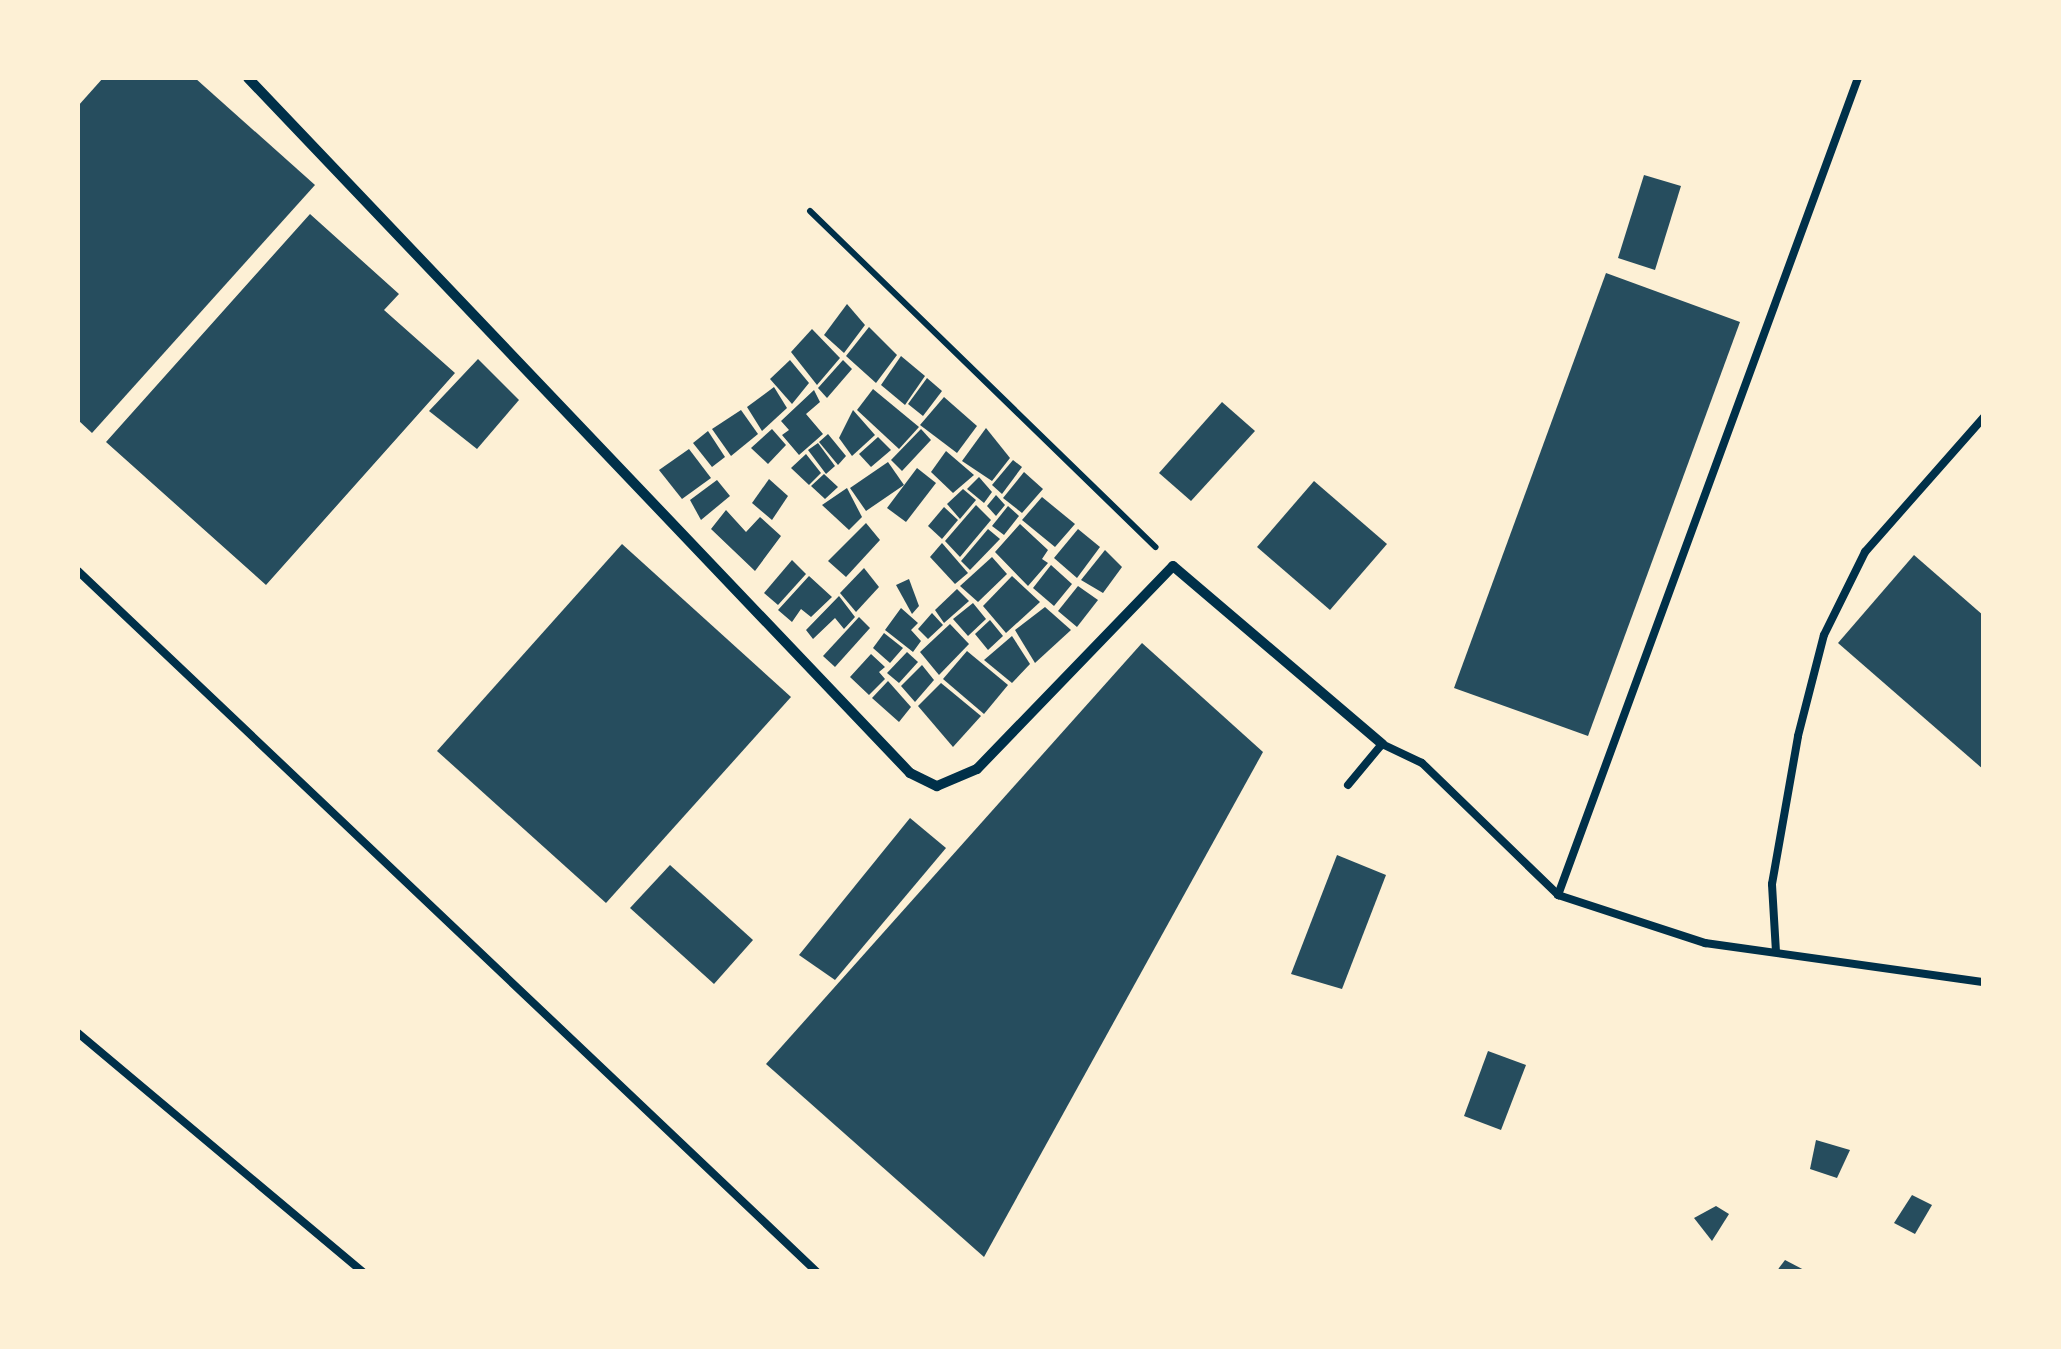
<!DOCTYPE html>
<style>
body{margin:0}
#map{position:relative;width:2061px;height:1349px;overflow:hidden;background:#fdf0d5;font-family:"PT Sans",sans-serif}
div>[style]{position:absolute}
.building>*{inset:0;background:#264d5e}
.path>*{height:6px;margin:-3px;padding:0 3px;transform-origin:3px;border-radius:3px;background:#003049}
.service>*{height:8px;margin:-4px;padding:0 4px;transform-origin:4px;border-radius:4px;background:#003049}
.minor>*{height:10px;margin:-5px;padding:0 5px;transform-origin:5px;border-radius:5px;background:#003049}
span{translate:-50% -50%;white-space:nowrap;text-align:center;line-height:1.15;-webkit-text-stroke:9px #fdf0d5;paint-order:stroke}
.frame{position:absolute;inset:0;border:80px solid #fdf0d5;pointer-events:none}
</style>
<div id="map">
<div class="building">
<div style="clip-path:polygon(103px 78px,195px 78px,315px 185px,92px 433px,78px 420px,78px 106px)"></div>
<div style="clip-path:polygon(1644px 175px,1681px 186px,1655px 270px,1618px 258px)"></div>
<div style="clip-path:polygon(310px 214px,399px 294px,384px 310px,455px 373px,266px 585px,106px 442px)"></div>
<div style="clip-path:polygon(1606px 273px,1740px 322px,1588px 736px,1454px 688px)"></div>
<div style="clip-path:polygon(847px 304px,865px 325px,844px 353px,824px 335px)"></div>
<div style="clip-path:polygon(869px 327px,897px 355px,876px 383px,846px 356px)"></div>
<div style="clip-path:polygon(812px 329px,840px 358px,817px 385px,791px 352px)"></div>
<div style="clip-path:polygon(901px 356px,925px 376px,905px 405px,881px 385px)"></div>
<div style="clip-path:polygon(478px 359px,519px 400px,477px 449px,429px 411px)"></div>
<div style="clip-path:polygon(790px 360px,809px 383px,792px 404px,770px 379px)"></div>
<div style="clip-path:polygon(843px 360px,852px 369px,827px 398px,818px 388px)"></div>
<div style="clip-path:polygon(927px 378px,942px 391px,923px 416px,908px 404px)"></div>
<div style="clip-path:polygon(774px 387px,787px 408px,762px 431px,747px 407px)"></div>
<div style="clip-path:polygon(873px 389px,919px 427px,899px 449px,857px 410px)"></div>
<div style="clip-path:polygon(814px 390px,820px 402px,806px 414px,823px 434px,799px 455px,782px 435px,789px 430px,781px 421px)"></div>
<div style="clip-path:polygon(944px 397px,977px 426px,957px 453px,920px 425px)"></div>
<div style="clip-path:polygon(1222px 402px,1255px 431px,1191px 501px,1159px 473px)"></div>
<div style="clip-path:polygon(741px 410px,758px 434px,731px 456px,712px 429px)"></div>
<div style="clip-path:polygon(853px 410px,875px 435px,852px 456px,839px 438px)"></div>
<div style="clip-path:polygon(986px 428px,1010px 458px,992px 481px,962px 461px)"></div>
<div style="clip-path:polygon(772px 429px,786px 445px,768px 464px,751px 448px)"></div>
<div style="clip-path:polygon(921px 429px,931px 440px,902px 471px,891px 460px)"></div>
<div style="clip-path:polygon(708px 431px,725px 457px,712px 467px,693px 443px)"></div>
<div style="clip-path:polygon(828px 434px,846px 456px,838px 465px,819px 442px)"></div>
<div style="clip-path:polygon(878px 437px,891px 450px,871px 467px,859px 454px)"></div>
<div style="clip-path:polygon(818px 443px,835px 466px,826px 474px,808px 450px)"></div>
<div style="clip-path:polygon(689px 449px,711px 478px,682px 499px,659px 470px)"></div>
<div style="clip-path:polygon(946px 451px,974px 475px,953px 493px,931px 472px)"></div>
<div style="clip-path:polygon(806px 454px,821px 473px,809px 485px,791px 468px)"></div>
<div style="clip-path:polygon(1013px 460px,1022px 467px,1002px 494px,992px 485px)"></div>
<div style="clip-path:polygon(888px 462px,904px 485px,866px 511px,850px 488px)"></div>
<div style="clip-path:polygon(917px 468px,936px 483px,906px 522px,887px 508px)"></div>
<div style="clip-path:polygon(1024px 472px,1043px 489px,1022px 513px,1003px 498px)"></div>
<div style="clip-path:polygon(824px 474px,838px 487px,825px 499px,811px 486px)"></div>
<div style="clip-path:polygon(979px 477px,992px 492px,984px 503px,967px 489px)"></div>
<div style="clip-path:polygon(769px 479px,788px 496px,772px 520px,752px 503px)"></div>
<div style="clip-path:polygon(717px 480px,730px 496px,701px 520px,690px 500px)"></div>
<div style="clip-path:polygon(1314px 481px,1387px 544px,1330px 610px,1257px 547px)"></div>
<div style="clip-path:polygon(847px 488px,862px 517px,849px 530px,822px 505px)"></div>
<div style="clip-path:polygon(963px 489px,976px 500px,960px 519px,947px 504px)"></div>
<div style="clip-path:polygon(996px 495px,1005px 505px,996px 516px,987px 506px)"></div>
<div style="clip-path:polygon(1042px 497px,1075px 524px,1055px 547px,1022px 520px)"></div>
<div style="clip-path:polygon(976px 505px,991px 520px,960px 557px,945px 541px)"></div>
<div style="clip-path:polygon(1008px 506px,1019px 516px,1004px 535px,992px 526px)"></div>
<div style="clip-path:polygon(944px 507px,958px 520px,942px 539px,928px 526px)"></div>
<div style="clip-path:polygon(726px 510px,746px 532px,760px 517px,781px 536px,755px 571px,711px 529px)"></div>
<div style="clip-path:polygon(866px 523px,880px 540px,846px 577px,828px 561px)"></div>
<div style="clip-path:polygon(1020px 524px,1048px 550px,1042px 559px,1048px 563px,1028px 586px,995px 552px)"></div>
<div style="clip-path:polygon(988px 529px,1000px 539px,970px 570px,961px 561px)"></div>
<div style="clip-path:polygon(1078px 529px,1100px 547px,1077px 578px,1054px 558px)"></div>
<div style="clip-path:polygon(942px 543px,968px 573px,955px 584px,930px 557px)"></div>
<div style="clip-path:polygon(622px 544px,791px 697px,606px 903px,437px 751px)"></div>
<div style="clip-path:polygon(1105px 550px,1122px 567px,1103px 593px,1081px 580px)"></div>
<div style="clip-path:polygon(1914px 555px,1984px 616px,1984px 770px,1838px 643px)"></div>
<div style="clip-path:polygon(992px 557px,1007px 574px,978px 602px,960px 586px)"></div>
<div style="clip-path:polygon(792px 560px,806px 574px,778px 605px,764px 593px)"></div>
<div style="clip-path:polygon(1051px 565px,1072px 584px,1054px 606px,1033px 588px)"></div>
<div style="clip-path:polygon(864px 568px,879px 587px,856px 612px,840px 593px)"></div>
<div style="clip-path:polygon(809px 576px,832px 597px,811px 617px,801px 609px,792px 622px,778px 610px)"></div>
<div style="clip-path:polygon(1012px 576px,1040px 602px,1006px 633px,983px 606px)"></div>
<div style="clip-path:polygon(909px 579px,919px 606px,912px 614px,896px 585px)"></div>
<div style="clip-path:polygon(1078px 586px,1098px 600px,1077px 627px,1058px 611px)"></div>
<div style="clip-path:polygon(957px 589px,969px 601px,944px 623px,935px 610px)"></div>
<div style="clip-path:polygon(839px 596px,855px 617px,844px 629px,835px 618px,813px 639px,806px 630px)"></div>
<div style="clip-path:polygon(973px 603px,986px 619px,968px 636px,953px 619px)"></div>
<div style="clip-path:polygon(1045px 607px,1071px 630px,1035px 663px,1015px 630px)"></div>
<div style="clip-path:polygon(901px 608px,918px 623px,911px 630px,921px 641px,913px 652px,885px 630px)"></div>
<div style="clip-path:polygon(932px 613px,943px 625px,928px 639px,918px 629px)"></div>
<div style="clip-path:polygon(859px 617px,870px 628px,835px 667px,823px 656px)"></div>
<div style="clip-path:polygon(990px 620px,1003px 636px,988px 650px,975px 634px)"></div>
<div style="clip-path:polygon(950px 624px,969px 644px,939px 675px,920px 652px)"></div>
<div style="clip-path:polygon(884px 633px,903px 648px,890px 663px,873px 648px)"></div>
<div style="clip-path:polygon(1012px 636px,1030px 664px,1012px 683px,984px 660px)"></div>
<div style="clip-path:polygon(1142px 643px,1263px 752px,984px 1257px,766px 1064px)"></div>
<div style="clip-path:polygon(967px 651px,1008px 685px,984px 714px,943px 679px)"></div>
<div style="clip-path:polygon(907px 652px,918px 662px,899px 683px,887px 673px)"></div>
<div style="clip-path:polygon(871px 654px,885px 667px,879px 672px,885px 679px,869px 695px,850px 677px)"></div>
<div style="clip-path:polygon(922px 665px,934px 680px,915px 702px,901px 686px)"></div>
<div style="clip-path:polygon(888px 681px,911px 707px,899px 722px,872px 698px)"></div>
<div style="clip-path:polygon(941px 683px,981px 716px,953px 747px,918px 706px)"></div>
<div style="clip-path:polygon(910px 818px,946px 848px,835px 980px,799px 955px)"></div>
<div style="clip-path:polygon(1337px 855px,1386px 875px,1342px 989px,1291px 974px)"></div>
<div style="clip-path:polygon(670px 865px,753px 940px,714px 984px,630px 908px)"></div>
<div style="clip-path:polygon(1488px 1051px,1526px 1065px,1501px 1130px,1464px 1116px)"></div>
<div style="clip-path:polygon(1816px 1140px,1850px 1150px,1837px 1178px,1810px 1169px)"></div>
<div style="clip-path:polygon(1912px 1195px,1932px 1205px,1915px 1234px,1894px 1223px)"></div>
<div style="clip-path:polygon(1716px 1206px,1729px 1214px,1712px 1241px,1694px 1218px)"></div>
<div style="clip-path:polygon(1785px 1260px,1808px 1272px,1776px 1272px)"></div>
</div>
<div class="path">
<div style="left:810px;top:211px;width:482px;rotate:44.2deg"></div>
</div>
<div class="service">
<div style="left:78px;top:571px;width:1019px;rotate:43.49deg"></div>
<div style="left:1348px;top:785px;width:53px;rotate:-50.3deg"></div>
<div style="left:1382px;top:744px;width:44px;rotate:25.4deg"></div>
<div style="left:1422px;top:763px;width:190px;rotate:44.1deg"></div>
<div style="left:1558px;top:895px;width:155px;rotate:18.1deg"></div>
<div style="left:1705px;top:943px;width:282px;rotate:8deg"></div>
<div style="left:1558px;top:895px;width:870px;rotate:-69.84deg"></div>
<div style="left:1776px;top:952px;width:68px;rotate:-93.4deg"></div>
<div style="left:1772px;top:884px;width:150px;rotate:-80deg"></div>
<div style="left:1798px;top:736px;width:104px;rotate:-75.6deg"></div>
<div style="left:1824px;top:635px;width:93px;rotate:-63.7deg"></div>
<div style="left:1865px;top:552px;width:180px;rotate:-48.6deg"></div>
<div style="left:78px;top:1033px;width:372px;rotate:40deg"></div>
</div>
<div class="minor">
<div style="left:248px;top:78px;width:960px;rotate:46.39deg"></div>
<div style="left:910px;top:773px;width:30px;rotate:26deg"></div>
<div style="left:937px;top:786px;width:43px;rotate:-23deg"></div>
<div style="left:977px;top:769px;width:282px;rotate:-46deg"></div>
<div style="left:1173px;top:566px;width:275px;rotate:40.4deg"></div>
</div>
<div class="frame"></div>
</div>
